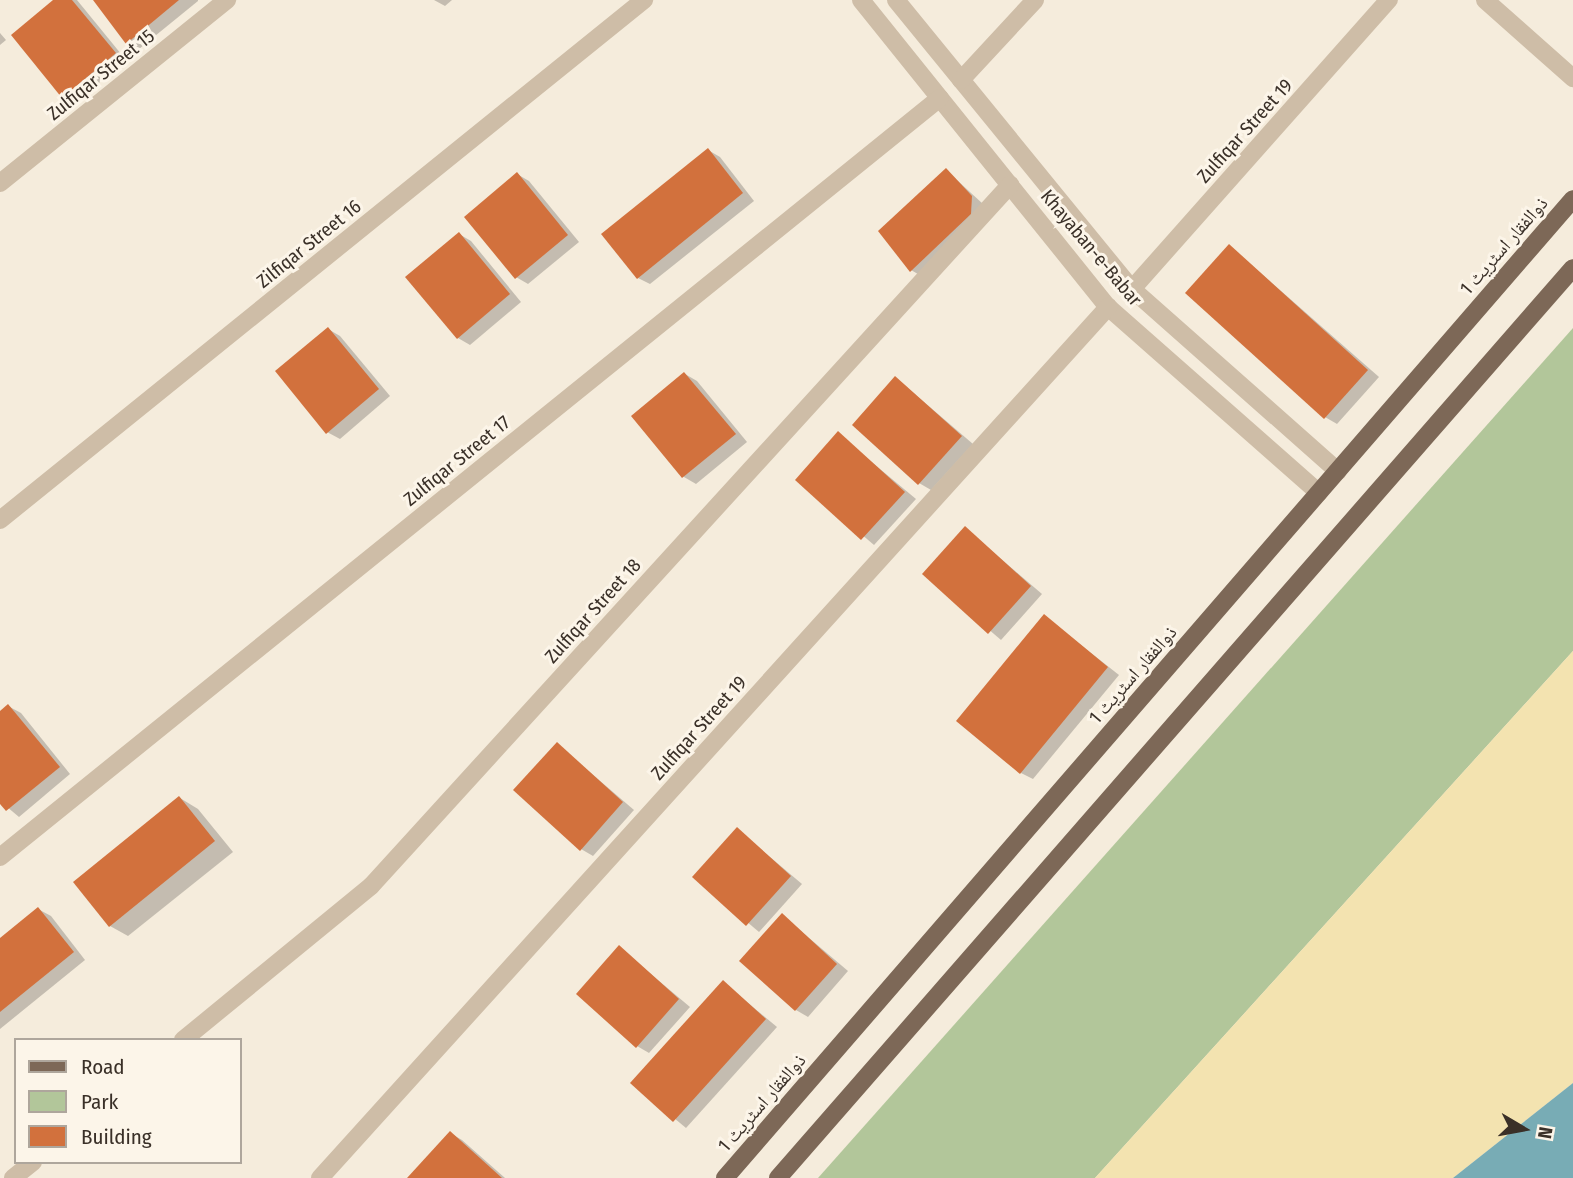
<!DOCTYPE html>
<meta charset="utf-8">
<style>
body{margin:0}
#map{position:relative;width:1573px;height:1178px;overflow:hidden;background:#f5ecdc;font-family:"Fira Sans Condensed","Noto Naskh Arabic",sans-serif}
div>[style]{position:absolute}
.green>*{inset:0;background:#b2c69a}
.sand>*{inset:0;background:#f3e3b0}
.water>*{inset:0;background:#78acb5}
.shadow>*{inset:0;background:#0003}
.building>*{inset:0;background:#d2713d}
.minor>*{height:18px;margin:-9px;padding:0 9px;transform-origin:9px;border-radius:9px;background:#cebda7}
.major>*{height:18px;margin:-9px;padding:0 9px;transform-origin:9px;border-radius:9px;background:#7d6857}
span{translate:-50% -50%;white-space:nowrap;text-align:center;line-height:1.15;-webkit-text-stroke:6px #fcf5e9;paint-order:stroke}
.street-label{font-size:19px;color:#3a3028}
.legend{position:absolute;left:14px;top:1038px;width:228px;height:126px;box-sizing:border-box;background:#fcf5e9;border:2px solid #aea69c;margin:0;padding:9px 12px;list-style:none;font-size:21px;color:#3a3028}
.legend li{display:flex;align-items:center;gap:14px;height:35px}
.legend b{width:35px;border:2px solid #aea69c}
.north{position:absolute;left:1489px;top:1094px;width:70px;height:70px;-webkit-text-stroke:5px #fcf5e9;paint-order:stroke;rotate:100deg;font-size:19px;font-weight:700;line-height:28px;text-align:center;color:#3a3028}
.north::after{content:'';display:block;margin:auto;width:24px;height:32px;background:#3a3028;clip-path:polygon(50% 0,100% 100%,50% 72%,0 100%)}
</style>
<div id="map">
<div class="green">
<div style="clip-path:polygon(1573px 328px,1573px 651px,1095px 1178px,818px 1178px)"></div>
</div>
<div class="sand">
<div style="clip-path:polygon(1573px 651px,1573px 1083px,1453px 1178px,1095px 1178px)"></div>
</div>
<div class="water">
<div style="clip-path:polygon(1573px 1083px,1573px 1178px,1453px 1178px)"></div>
</div>
<div class="shadow">
<div style="clip-path:polygon(56px 0,77px 0,126px 60px,75px 103px,63px 96px)"></div>
<div style="clip-path:polygon(95px 0,198px 0,198px 1px,139px 49px,127px 42px)"></div>
<div style="clip-path:polygon(434px 0,452px 0,445px 6px)"></div>
<div style="clip-path:polygon(0 33px,6px 40px,0 45px)"></div>
<div style="clip-path:polygon(708px 150px,720px 157px,754px 201px,650px 284px,638px 278px)"></div>
<div style="clip-path:polygon(946px 170px,983px 204px,923px 277px,911px 270px)"></div>
<div style="clip-path:polygon(517px 174px,529px 181px,579px 242px,528px 284px,516px 277px)"></div>
<div style="clip-path:polygon(459px 234px,471px 241px,521px 302px,470px 345px,458px 338px)"></div>
<div style="clip-path:polygon(1230px 246px,1379px 377px,1337px 424px,1325px 417px)"></div>
<div style="clip-path:polygon(328px 329px,340px 336px,390px 396px,340px 439px,327px 432px)"></div>
<div style="clip-path:polygon(685px 374px,697px 381px,747px 442px,696px 484px,684px 477px,634px 416px)"></div>
<div style="clip-path:polygon(896px 378px,973px 444px,931px 490px,919px 483px)"></div>
<div style="clip-path:polygon(838px 434px,916px 499px,874px 545px,798px 480px)"></div>
<div style="clip-path:polygon(965px 528px,1042px 594px,1001px 640px,924px 574px)"></div>
<div style="clip-path:polygon(1044px 616px,1119px 675px,1033px 779px,1021px 773px)"></div>
<div style="clip-path:polygon(8px 706px,21px 713px,70px 774px,19px 817px,0 801px,0 713px)"></div>
<div style="clip-path:polygon(557px 744px,634px 810px,593px 856px,581px 849px)"></div>
<div style="clip-path:polygon(180px 798px,198px 809px,233px 852px,128px 936px,110px 926px)"></div>
<div style="clip-path:polygon(737px 829px,802px 884px,759px 932px,694px 877px)"></div>
<div style="clip-path:polygon(38px 909px,51px 916px,85px 960px,0 1029px,0 940px)"></div>
<div style="clip-path:polygon(782px 915px,848px 971px,808px 1017px,796px 1010px)"></div>
<div style="clip-path:polygon(620px 948px,690px 1007px,649px 1053px,637px 1046px)"></div>
<div style="clip-path:polygon(723px 982px,777px 1027px,686px 1128px,632px 1083px)"></div>
<div style="clip-path:polygon(450px 1133px,462px 1140px,505px 1178px,410px 1178px)"></div>
</div>
<div class="building">
<div style="clip-path:polygon(53px 0,72px 0,116px 53px,62px 98px,11px 35px)"></div>
<div style="clip-path:polygon(93px 0,179px 0,126px 44px)"></div>
<div style="clip-path:polygon(708px 148px,743px 193px,637px 279px,601px 234px)"></div>
<div style="clip-path:polygon(946px 168px,972px 196px,971px 214px,910px 272px,878px 231px)"></div>
<div style="clip-path:polygon(517px 172px,568px 235px,515px 279px,464px 217px)"></div>
<div style="clip-path:polygon(459px 232px,510px 294px,457px 339px,405px 277px)"></div>
<div style="clip-path:polygon(1229px 244px,1368px 370px,1324px 419px,1185px 293px)"></div>
<div style="clip-path:polygon(328px 327px,379px 389px,326px 434px,275px 371px)"></div>
<div style="clip-path:polygon(684px 372px,736px 434px,682px 478px,631px 416px)"></div>
<div style="clip-path:polygon(895px 376px,962px 436px,918px 485px,852px 425px)"></div>
<div style="clip-path:polygon(838px 431px,905px 492px,861px 540px,795px 480px)"></div>
<div style="clip-path:polygon(965px 526px,1031px 586px,988px 634px,922px 574px)"></div>
<div style="clip-path:polygon(1044px 614px,1108px 667px,1020px 774px,956px 721px)"></div>
<div style="clip-path:polygon(8px 704px,60px 767px,6px 811px,0 804px,0 711px)"></div>
<div style="clip-path:polygon(557px 742px,623px 802px,580px 851px,513px 790px)"></div>
<div style="clip-path:polygon(179px 796px,215px 841px,109px 927px,73px 882px)"></div>
<div style="clip-path:polygon(737px 827px,791px 876px,746px 926px,692px 877px)"></div>
<div style="clip-path:polygon(38px 907px,74px 952px,0 1012px,0 938px)"></div>
<div style="clip-path:polygon(782px 913px,837px 964px,795px 1011px,739px 961px)"></div>
<div style="clip-path:polygon(619px 945px,679px 999px,636px 1048px,576px 994px)"></div>
<div style="clip-path:polygon(723px 980px,766px 1019px,673px 1122px,630px 1083px)"></div>
<div style="clip-path:polygon(450px 1131px,502px 1178px,407px 1178px)"></div>
</div>
<div class="minor">
<div style="left:861px;top:0;width:394px;rotate:51.2deg"></div>
<div style="left:1108px;top:307px;width:281px;rotate:41.4deg"></div>
<div style="left:896px;top:0;width:373px;rotate:50.8deg"></div>
<div style="left:1132px;top:289px;width:275px;rotate:41.5deg"></div>
<div style="left:1485px;top:0;width:118px;rotate:41.6deg"></div>
<div style="left:961px;top:80px;width:109px;rotate:-47.2deg"></div>
<div style="left:0;top:183px;width:292px;rotate:-38.9deg"></div>
<div style="left:1132px;top:289px;width:387px;rotate:-48.4deg"></div>
<div style="left:0;top:520px;width:828px;rotate:-38.92deg"></div>
<div style="left:0;top:857px;width:1208px;rotate:-38.92deg"></div>
<div style="left:183px;top:1040px;width:243px;rotate:-39.3deg"></div>
<div style="left:371px;top:886px;width:949px;rotate:-47.65deg"></div>
<div style="left:13px;top:1178px;width:26px;rotate:-39deg"></div>
<div style="left:320px;top:1178px;width:1175px;rotate:-47.86deg"></div>
</div>
<div class="major">
<div style="left:725px;top:1178px;width:1295px;rotate:-49.1deg"></div>
<div style="left:778px;top:1178px;width:1208px;rotate:-48.86deg"></div>
</div>
<div class="street-label">
<span style="left:101px;top:75px;rotate:-39deg">Zulfiqar Street 15</span>
<span style="left:1245px;top:131px;rotate:-48deg">Zulfiqar Street 19</span>
<span style="left:309px;top:244px;rotate:-39deg">Zilfiqar Street 16</span>
<span style="left:1504px;top:246px;rotate:-49deg">ذوالفقار اسٹریٹ 1</span>
<span style="left:1091px;top:248px;rotate:50deg">Khayaban-e-Babar</span>
<span style="left:457px;top:461px;rotate:-39deg">Zulfiqar Street 17</span>
<span style="left:593px;top:611px;rotate:-48deg">Zulfiqar Street 18</span>
<span style="left:1133px;top:675px;rotate:-49deg">ذوالفقار اسٹریٹ 1</span>
<span style="left:699px;top:728px;rotate:-48deg">Zulfiqar Street 19</span>
<span style="left:762px;top:1103px;rotate:-49deg">ذوالفقار اسٹریٹ 1</span>
</div>
<ul class="legend">
<li><b style="height:9px;background:#7d6857"></b>Road</li>
<li><b style="height:19px;background:#b2c69a"></b>Park</li>
<li><b style="height:19px;background:#d2713d"></b>Building</li>
</ul>
<div class="north">N</div>
</div>
